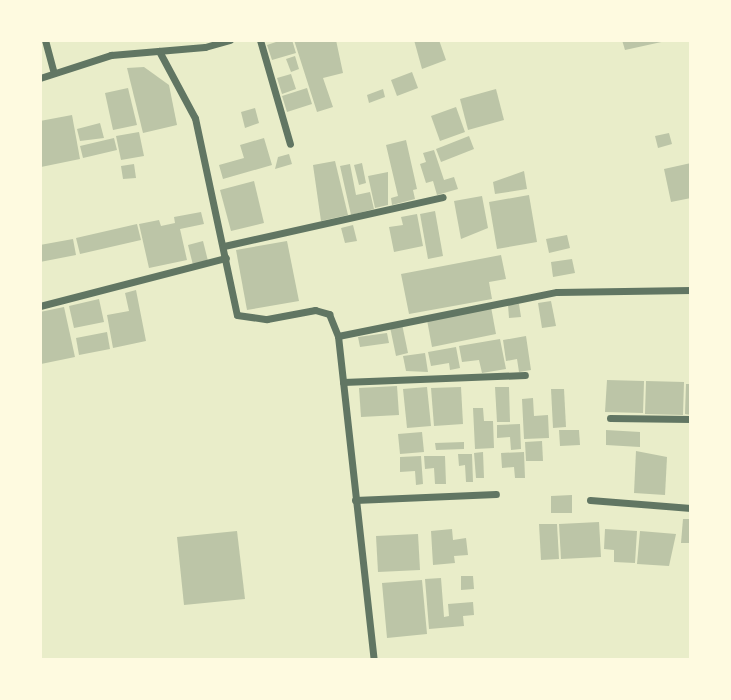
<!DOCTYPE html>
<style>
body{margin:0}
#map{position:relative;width:731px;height:700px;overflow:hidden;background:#e9edc9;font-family:Literata,serif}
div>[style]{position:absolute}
.building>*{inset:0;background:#bcc5a7}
.minor>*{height:7px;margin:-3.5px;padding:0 3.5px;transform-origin:3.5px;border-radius:3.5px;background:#617663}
span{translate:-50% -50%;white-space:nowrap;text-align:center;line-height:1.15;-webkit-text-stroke:6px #fefae0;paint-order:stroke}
.frame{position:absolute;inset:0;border:42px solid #fefae0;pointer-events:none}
</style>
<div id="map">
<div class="building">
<div style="clip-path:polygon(282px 40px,292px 40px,296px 53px,272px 60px,267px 45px)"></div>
<div style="clip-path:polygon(294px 40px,336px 40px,343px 73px,323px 78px,333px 107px,317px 112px)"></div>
<div style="clip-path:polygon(414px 40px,439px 40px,446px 60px,422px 69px)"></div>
<div style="clip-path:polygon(622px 40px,666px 40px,666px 41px,625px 50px)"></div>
<div style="clip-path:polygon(295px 56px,299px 69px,291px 72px,286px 59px)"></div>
<div style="clip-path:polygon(144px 67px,169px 85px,177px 125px,143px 133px,127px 68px)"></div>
<div style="clip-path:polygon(412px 72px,418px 88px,397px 96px,391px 80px)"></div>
<div style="clip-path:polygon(291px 74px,296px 89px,282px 94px,277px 78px)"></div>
<div style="clip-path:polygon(128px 88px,137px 125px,113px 130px,105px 93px)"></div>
<div style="clip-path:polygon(307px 88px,312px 104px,287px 112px,282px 96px)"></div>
<div style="clip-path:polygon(383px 89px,385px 97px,369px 103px,367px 95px)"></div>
<div style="clip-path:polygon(496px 89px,504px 120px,468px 130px,460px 99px)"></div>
<div style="clip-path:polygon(456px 107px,465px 132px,440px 141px,431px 116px)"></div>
<div style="clip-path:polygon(255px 108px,259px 123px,245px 128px,241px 112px)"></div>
<div style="clip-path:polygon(72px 115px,80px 159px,41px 167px,40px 121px)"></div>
<div style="clip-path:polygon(100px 123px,104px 138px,80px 141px,77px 129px)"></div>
<div style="clip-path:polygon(139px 132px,144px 156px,121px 160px,116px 136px)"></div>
<div style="clip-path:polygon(669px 133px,672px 144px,658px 148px,655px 136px)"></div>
<div style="clip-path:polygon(469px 136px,474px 149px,441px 162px,436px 149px)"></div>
<div style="clip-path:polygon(114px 138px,117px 150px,83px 158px,80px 146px)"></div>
<div style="clip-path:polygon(264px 138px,272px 165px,223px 179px,219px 165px,244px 158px,240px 145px)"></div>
<div style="clip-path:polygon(406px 140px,417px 189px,413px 190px,415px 199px,392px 205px,391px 198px,398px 196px,386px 145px)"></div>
<div style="clip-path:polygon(434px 150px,444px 180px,454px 177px,458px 189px,437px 195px,433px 181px,426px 183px,420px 164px,426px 162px,423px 153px)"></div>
<div style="clip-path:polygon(289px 154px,292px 164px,275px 169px,278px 157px)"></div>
<div style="clip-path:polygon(335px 161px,348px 215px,321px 221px,313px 165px)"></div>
<div style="clip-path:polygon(362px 163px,366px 183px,359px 185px,354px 165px)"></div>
<div style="clip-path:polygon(691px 163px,691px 198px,671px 202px,664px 169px)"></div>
<div style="clip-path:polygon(134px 164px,136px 178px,123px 179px,121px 166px)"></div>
<div style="clip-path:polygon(350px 164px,356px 195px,370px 192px,374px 209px,351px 215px,340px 166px)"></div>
<div style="clip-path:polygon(524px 171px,527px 189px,495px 194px,493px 182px)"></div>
<div style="clip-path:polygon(388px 172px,388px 205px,375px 208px,368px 176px)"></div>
<div style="clip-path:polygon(254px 181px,264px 223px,231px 231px,220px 190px)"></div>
<div style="clip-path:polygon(529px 195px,537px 242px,497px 249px,489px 202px)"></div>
<div style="clip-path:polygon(482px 196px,488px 228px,461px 239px,454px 201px)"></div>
<div style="clip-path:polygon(435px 211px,443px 256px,428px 259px,420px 214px)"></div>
<div style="clip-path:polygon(201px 212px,204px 224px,180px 229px,187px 260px,149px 268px,139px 224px,159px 220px,161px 226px,175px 223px,174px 217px)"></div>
<div style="clip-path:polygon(417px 214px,423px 246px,394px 252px,389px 227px,403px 225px,401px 217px)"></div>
<div style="clip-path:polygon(137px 224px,141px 240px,80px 254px,76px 238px)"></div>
<div style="clip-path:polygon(353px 225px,357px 241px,345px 243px,341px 228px)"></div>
<div style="clip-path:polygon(567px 235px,570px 248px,549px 253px,546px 239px)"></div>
<div style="clip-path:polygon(73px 239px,76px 255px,40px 262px,40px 245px)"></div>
<div style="clip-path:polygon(203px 241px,208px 261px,193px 265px,188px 245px)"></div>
<div style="clip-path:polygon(287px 241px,299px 301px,247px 310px,236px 250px)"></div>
<div style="clip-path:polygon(501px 255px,506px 279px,489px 282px,492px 299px,409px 314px,401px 274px)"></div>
<div style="clip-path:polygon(572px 259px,575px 273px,553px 277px,551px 262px)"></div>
<div style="clip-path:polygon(136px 290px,146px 341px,113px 348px,107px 315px,129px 311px,125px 293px)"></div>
<div style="clip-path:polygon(99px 299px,104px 322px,74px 328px,69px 306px)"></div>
<div style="clip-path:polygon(551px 301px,556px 326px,542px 328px,538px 303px)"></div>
<div style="clip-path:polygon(519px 304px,521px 317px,509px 318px,508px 305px)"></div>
<div style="clip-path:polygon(64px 307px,75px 357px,41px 364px,40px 312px)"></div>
<div style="clip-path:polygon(491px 307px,496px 334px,432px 347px,427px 320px)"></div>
<div style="clip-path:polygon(402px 324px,408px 353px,396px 356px,390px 327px)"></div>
<div style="clip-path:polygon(107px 332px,110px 349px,79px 355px,76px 338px)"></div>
<div style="clip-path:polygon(387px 333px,389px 343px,360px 347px,358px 337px)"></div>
<div style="clip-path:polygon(526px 336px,531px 370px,519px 372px,517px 359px,506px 361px,503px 340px)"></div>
<div style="clip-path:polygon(500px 339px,506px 369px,482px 373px,479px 360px,462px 362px,459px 346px)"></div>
<div style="clip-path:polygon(456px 347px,460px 368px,450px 370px,449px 363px,431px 366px,428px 352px)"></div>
<div style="clip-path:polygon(425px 353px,428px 372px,406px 371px,403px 356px)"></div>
<div style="clip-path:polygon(607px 380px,644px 381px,643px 413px,605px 412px)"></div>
<div style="clip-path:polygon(646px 381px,684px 382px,683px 415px,645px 414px)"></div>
<div style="clip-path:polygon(686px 384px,691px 384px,691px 415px,685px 414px)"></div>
<div style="clip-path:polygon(397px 386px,399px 415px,361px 417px,359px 388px)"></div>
<div style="clip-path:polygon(427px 387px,431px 426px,407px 428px,403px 389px)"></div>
<div style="clip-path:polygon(461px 387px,463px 424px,434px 426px,431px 388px)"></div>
<div style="clip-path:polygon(495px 387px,509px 387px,510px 422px,497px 422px)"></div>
<div style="clip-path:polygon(551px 389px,564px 389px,566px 427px,553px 428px)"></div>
<div style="clip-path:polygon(533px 398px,534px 416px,548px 415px,549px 438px,524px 439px,522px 399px)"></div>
<div style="clip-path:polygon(473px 408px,483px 408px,484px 421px,493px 421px,494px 448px,475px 449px)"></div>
<div style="clip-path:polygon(520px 424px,521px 449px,511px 450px,510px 437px,497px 438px,497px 425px)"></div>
<div style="clip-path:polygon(559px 430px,579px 430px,580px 445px,560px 446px)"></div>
<div style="clip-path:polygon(606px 430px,640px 432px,640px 447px,606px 445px)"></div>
<div style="clip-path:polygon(422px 432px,424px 452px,400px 454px,398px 434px)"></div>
<div style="clip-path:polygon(542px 441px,543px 461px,526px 461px,525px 442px)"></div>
<div style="clip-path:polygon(464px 442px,464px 449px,436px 450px,435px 443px)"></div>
<div style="clip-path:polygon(636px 451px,667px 457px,665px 495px,634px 493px)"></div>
<div style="clip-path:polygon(483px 452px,484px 478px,476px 478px,474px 453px)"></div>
<div style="clip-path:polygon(524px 452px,525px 478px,515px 478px,514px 467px,502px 468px,501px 453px)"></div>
<div style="clip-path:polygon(458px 454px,472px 454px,473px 482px,466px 482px,465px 465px,459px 466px)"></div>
<div style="clip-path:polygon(421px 456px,423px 484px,416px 485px,415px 471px,400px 472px,400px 457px)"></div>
<div style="clip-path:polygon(424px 456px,445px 456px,446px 484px,435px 484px,434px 468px,425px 469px)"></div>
<div style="clip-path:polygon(572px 495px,572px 513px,551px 513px,551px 496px)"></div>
<div style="clip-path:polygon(683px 519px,691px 519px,691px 543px,681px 543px)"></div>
<div style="clip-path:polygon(599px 522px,601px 557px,561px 559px,559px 524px)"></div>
<div style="clip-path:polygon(539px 524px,557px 524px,559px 559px,541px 560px)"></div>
<div style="clip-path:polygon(452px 529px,453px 540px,466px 538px,468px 555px,454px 556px,455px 563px,433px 565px,431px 531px)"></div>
<div style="clip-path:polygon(605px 529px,637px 531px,635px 563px,614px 562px,614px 550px,604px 549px)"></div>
<div style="clip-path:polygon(237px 531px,245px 599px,184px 605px,177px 537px)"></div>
<div style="clip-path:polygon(640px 531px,676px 534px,669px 566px,637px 564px)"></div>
<div style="clip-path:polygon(418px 534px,420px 570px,378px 572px,376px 536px)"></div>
<div style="clip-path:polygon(461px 576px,473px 576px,474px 589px,461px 590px)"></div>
<div style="clip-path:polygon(441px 578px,444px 617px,449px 616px,448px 604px,473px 602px,474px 615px,463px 616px,464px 626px,429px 629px,425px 579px)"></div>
<div style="clip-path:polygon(422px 580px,427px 634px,387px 638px,382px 583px)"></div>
</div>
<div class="minor">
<div style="left:45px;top:40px;width:34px;rotate:75deg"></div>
<div style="left:260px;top:40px;width:108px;rotate:73.9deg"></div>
<div style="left:159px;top:51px;width:76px;rotate:61.8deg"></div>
<div style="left:195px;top:118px;width:201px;rotate:78deg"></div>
<div style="left:237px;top:315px;width:30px;rotate:8deg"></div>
<div style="left:267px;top:319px;width:49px;rotate:-10.6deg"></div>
<div style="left:315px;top:310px;width:15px;rotate:16deg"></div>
<div style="left:329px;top:314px;width:24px;rotate:68deg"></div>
<div style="left:338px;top:336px;width:326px;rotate:83.7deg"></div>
<div style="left:40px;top:78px;width:75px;rotate:-17.9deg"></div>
<div style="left:111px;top:55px;width:94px;rotate:-4.9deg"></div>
<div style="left:205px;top:47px;width:26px;rotate:-16deg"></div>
<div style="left:224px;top:246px;width:224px;rotate:-12.6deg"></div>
<div style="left:40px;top:306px;width:192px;rotate:-14.5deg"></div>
<div style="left:338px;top:336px;width:223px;rotate:-11.4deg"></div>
<div style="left:557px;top:292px;width:134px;rotate:-0.9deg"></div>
<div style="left:343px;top:382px;width:182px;rotate:-2.2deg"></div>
<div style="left:610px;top:418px;width:81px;rotate:0.7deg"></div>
<div style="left:355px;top:500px;width:141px;rotate:-2.4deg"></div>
<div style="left:590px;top:500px;width:101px;rotate:4.5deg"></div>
</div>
<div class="frame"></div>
</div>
